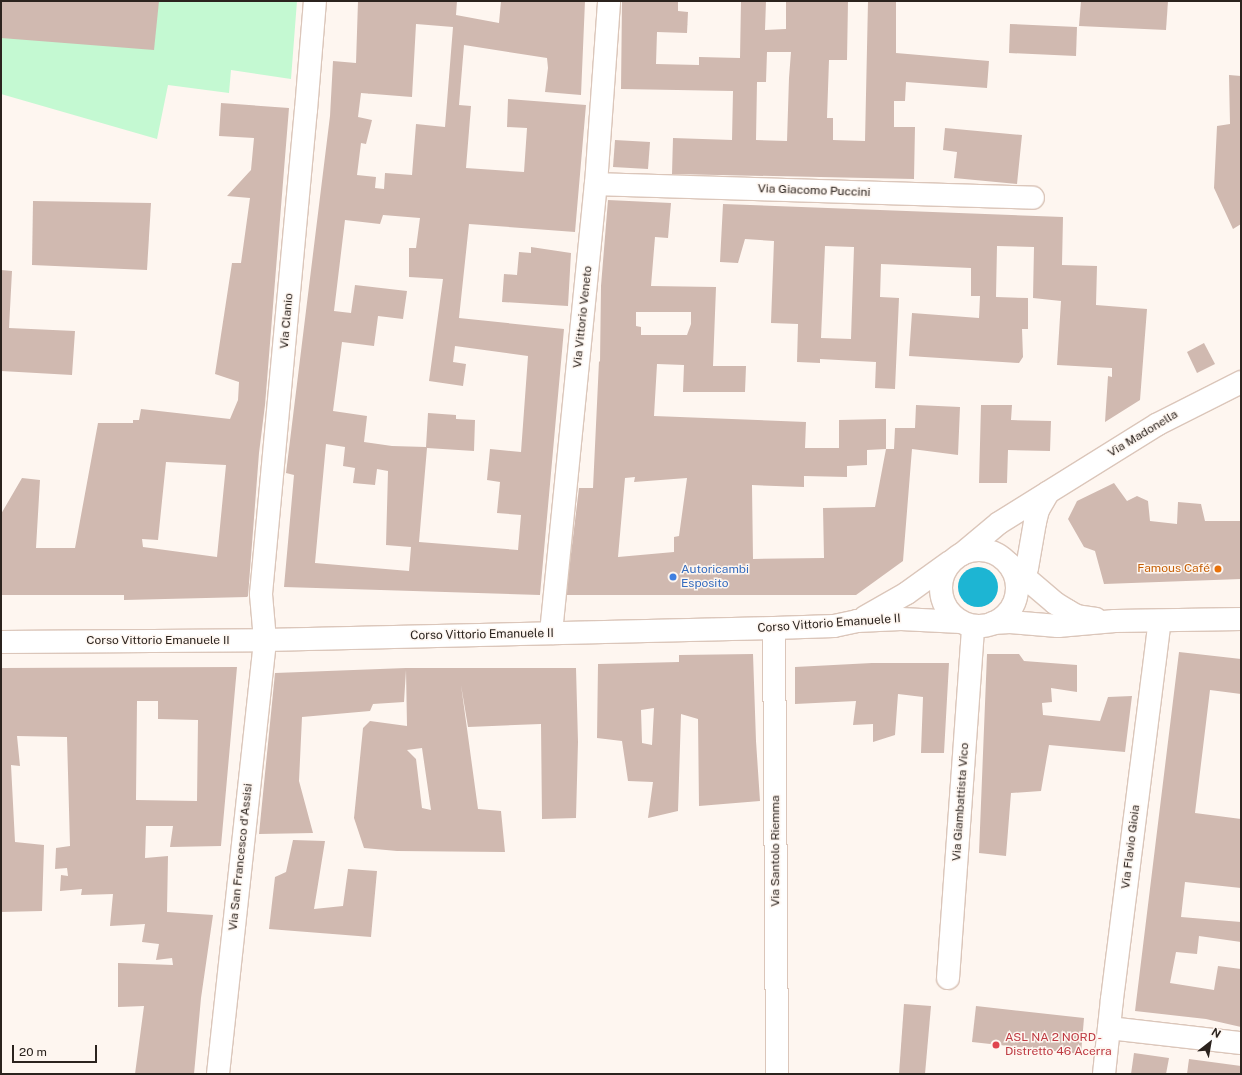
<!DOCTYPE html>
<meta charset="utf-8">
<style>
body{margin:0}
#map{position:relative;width:1242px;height:1075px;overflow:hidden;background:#fef6f0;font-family:"Public Sans",sans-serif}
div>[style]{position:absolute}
.green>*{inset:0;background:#c4f9d2}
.water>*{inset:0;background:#1db5d3}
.round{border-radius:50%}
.building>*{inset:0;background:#d0b9b0}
.roads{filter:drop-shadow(1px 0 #dbc6ba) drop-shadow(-1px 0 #dbc6ba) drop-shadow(0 1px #dbc6ba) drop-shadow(0 -1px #dbc6ba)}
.minor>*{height:22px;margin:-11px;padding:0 11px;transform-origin:11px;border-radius:11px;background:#fff}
.tertiary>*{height:22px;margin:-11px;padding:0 11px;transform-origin:11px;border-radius:11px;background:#fff}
.secondary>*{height:22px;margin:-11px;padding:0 11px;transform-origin:11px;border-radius:11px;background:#fff}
.secondary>.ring{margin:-11px;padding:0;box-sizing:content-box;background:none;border:22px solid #fff;border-radius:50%}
.dots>*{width:11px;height:11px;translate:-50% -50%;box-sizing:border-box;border:2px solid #fef6f0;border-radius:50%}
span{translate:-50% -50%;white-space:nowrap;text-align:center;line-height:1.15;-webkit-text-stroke:3px #fef6f0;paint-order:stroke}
.street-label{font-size:12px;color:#2b231e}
.food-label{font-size:12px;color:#c56008}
.right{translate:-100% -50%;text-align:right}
.shop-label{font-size:12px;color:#366cbe}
.left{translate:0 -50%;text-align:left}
.health-label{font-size:12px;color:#be3a42}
.frame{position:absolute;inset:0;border:2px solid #2b231e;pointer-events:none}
.north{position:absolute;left:1190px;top:1023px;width:40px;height:40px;-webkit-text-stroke:3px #fef6f0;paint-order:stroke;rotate:31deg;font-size:11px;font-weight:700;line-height:16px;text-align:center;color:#2b231e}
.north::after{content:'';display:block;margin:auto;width:14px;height:18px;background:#2b231e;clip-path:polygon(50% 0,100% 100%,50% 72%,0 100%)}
.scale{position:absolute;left:12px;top:1045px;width:85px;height:18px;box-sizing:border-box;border:2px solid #2b231e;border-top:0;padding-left:5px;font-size:12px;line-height:14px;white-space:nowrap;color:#2b231e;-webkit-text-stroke:3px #fef6f0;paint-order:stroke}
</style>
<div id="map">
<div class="green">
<div style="clip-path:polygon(1px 1px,297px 1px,291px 79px,231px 70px,229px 93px,168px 85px,157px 139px,1px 94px)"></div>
</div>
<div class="water">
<div class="round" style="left:958px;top:567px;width:40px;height:40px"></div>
</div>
<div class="building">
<div style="clip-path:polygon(1px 1px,159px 1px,154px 50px,1px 38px)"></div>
<div style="clip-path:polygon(evenodd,358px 1px,457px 1px,456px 15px,499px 23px,501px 1px,585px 1px,581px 95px,545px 92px,548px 68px,547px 58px,464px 45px,459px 105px,471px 106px,466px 168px,524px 172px,527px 128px,507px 127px,508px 99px,586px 105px,575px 232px,469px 224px,459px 318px,564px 329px,540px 595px,284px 587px,294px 475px,286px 473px,330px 116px,333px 61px,356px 63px,358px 1px,416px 24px,453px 27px,445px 127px,416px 124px,412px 175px,385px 173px,384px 189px,375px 188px,376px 177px,357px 175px,361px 143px,366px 144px,372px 120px,358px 117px,361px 93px,412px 97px,416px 24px,358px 1px,383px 215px,420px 218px,416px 248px,409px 248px,409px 277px,443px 279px,429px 381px,463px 386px,466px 364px,453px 362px,455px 346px,528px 356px,521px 452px,490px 449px,487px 480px,500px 482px,497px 513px,521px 515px,518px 550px,419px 542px,427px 448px,474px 451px,475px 420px,456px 419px,456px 415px,428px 413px,426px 447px,392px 446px,364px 442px,367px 416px,333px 411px,342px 342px,374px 346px,378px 316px,403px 319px,407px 291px,355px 285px,351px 313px,334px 311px,345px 220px,380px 224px,383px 215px,358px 1px,326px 444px,345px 447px,343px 466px,355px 468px,353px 483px,375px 485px,377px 469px,388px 471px,386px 545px,411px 547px,409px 571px,315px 563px,326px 444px)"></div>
<div style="clip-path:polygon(evenodd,622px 1px,678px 1px,678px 11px,688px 12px,687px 33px,657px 32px,656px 64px,699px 65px,699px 57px,740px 58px,741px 1px,766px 1px,765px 30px,786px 29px,786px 1px,848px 1px,847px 60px,829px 60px,827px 118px,833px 118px,833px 140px,865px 141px,868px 1px,896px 1px,896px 53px,989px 61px,987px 88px,906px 82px,905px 101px,894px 101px,894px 127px,915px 127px,914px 179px,672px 174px,673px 138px,732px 140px,733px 91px,621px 89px,622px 1px,767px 52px,791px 52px,789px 78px,787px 141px,756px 140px,757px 82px,766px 82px,767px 52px)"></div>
<div style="clip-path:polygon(1081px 1px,1168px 1px,1166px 30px,1079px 26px)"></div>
<div style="clip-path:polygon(1010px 24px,1077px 27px,1076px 56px,1009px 53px)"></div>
<div style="clip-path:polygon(1229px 75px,1241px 76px,1241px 224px,1233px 229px,1214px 188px,1217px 126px,1230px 124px)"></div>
<div style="clip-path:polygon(evenodd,221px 103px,289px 108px,265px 405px,259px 453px,248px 596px,247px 597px,124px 600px,124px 595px,1px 595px,1px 514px,22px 478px,40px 480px,36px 548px,75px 548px,98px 423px,133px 423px,133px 420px,139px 420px,141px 409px,230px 419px,238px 400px,239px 382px,215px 374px,232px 263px,241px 263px,250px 198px,227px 196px,251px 170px,254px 138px,219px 136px,221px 103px,166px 462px,226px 465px,217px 557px,143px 547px,142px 539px,158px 540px,166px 462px)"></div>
<div style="clip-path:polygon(945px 128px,1022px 135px,1017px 184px,954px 178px,957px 152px,943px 150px)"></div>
<div style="clip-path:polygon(615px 140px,650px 142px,648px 169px,613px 167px)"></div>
<div style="clip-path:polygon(evenodd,608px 200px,671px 203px,668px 238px,655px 237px,651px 286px,716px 287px,713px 366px,746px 366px,745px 392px,683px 392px,684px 365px,657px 364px,654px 416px,806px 422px,805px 448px,839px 448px,839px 420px,886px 419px,886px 449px,894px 449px,895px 428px,915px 428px,916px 405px,960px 407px,958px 455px,912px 449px,903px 561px,856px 595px,566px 595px,579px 488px,593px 488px,599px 361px,600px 362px,601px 286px,608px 200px,636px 312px,691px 312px,691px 324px,687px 335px,641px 335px,641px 327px,636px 326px,636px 312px,608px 200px,886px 449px,875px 507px,823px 508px,824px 558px,753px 559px,752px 485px,804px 487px,804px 476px,847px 477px,847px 466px,867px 465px,867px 450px,886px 449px,608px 200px,635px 477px,634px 482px,687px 478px,679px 536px,674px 537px,674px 552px,618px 557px,625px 478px,635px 477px)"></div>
<div style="clip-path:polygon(33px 201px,151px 203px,147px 270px,32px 265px)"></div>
<div style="clip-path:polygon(evenodd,723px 204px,1063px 217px,1062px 265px,1097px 266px,1096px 305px,1147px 309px,1140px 400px,1105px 422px,1108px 376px,1112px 377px,1112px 368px,1057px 365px,1061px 301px,1033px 298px,1034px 247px,997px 246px,996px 297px,1028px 298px,1028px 329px,1022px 329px,1023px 357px,1019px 363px,909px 356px,912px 313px,979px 318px,980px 296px,971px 296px,971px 268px,881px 264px,880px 297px,899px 298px,895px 389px,875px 388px,876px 362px,820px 359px,820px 363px,797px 362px,798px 324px,771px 323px,774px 241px,745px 239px,738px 263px,720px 262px,723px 204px,825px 246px,854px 247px,851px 339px,821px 338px,825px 246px)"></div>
<div style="clip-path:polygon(531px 247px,571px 253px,568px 306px,502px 302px,504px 274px,517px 275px,519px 252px,531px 253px)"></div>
<div style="clip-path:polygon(1px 270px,12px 271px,9px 328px,75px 331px,72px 375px,1px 371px)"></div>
<div style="clip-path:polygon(1204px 343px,1215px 364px,1197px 373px,1187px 352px)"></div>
<div style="clip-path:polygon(981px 405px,1012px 405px,1011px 420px,1051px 421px,1050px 451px,1008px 450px,1007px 483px,979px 483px)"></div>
<div style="clip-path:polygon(1114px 483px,1127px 501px,1137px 496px,1148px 501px,1150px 521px,1177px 524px,1178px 502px,1201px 504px,1205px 521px,1241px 521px,1241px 579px,1104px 584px,1095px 551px,1084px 547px,1068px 519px,1077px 501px)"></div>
<div style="clip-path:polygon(1179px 652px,1241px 659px,1241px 694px,1210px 690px,1195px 813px,1241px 819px,1241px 888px,1185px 882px,1181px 917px,1241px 922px,1241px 942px,1199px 936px,1197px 954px,1176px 952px,1170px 983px,1214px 990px,1218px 966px,1241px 969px,1241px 1027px,1206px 1019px,1135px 1011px)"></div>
<div style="clip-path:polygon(evenodd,753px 654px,756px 741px,760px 801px,699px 806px,698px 719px,681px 714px,678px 811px,648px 818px,653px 782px,628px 781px,622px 741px,597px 738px,598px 664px,679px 662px,679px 655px,753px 654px,654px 708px,652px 745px,642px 743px,641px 710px,654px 708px)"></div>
<div style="clip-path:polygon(987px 654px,1019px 654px,1024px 661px,1077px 665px,1077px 692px,1051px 688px,1052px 702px,1042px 703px,1043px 715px,1100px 721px,1108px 697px,1132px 696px,1125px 752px,1049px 745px,1041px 791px,1011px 793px,1006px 856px,979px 853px)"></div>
<div style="clip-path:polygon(872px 663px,949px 663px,944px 753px,921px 753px,923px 697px,898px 694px,895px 735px,873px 742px,873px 724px,853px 725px,856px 701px,795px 704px,795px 667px)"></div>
<div style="clip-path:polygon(evenodd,237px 667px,221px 846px,170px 847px,173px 826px,146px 826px,145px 858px,168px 856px,167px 912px,213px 915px,201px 998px,194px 1074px,135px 1074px,144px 1006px,118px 1007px,118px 963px,173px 965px,172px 958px,156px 960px,159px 944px,142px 942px,145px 924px,110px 926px,113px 894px,81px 895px,82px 889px,60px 891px,61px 875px,68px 876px,67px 868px,55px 869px,56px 848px,70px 846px,67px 737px,17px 736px,20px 766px,11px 765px,15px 842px,44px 845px,42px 911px,1px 912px,1px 668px,237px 667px,137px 701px,158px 701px,158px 719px,198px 720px,197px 801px,136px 800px,137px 701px)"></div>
<div style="clip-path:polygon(evenodd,406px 668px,576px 668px,578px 742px,576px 818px,542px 819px,541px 724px,468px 727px,461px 685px,478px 809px,501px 811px,505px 852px,397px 851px,364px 848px,354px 818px,363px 728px,370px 721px,407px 726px,406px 670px,404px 702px,373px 704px,370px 711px,302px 717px,299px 781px,313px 833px,259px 834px,275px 673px,406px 668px,422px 748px,431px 810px,422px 808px,416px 759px,407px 750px,422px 748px)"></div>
<div style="clip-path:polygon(293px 840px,325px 841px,314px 909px,343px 906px,348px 869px,377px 871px,371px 937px,269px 929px,275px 877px,286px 872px)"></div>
<div style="clip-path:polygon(904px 1004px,931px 1006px,925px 1074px,899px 1074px)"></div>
<div style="clip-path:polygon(976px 1006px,1084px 1018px,1081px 1054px,972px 1042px)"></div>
<div style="clip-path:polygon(1134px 1053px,1169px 1058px,1166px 1074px,1131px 1074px)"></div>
<div style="clip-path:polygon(1189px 1059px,1241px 1066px,1241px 1074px,1187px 1074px)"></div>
</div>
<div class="roads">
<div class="minor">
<div style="left:596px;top:184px;width:437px;rotate:1.8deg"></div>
<div style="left:962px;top:554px;width:48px;rotate:-40deg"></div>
<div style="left:999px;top:523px;width:187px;rotate:-31.9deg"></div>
<div style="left:1158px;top:424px;width:93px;rotate:-26.8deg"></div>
<div style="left:1017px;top:591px;width:25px;rotate:-67deg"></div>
<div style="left:1027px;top:568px;width:47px;rotate:-80.1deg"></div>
<div style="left:1035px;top:522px;width:12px;rotate:-76deg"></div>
<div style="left:1038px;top:510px;width:20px;rotate:-60deg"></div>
<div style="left:774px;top:628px;width:446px;rotate:89.6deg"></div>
<div style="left:265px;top:640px;width:46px;rotate:-95deg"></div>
<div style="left:261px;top:594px;width:486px;rotate:-84.7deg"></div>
<div style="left:306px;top:110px;width:109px;rotate:-85.3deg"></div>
<div style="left:948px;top:978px;width:353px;rotate:-85.9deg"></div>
<div style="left:1109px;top:1028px;width:133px;rotate:6.5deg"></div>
<div style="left:1104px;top:1074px;width:75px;rotate:-83.9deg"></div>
<div style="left:1112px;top:999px;width:381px;rotate:-82.8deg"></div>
</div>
<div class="tertiary">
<div style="left:551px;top:633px;width:451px;rotate:-84.3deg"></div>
<div style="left:596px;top:184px;width:183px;rotate:-85.9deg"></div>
</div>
<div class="secondary">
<div class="ring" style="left:941px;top:550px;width:54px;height:54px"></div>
<div style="left:1008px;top:563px;width:62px;rotate:40.4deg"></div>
<div style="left:1055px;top:603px;width:15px;rotate:32deg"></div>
<div style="left:1068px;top:611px;width:10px;rotate:29deg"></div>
<div style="left:1077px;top:616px;width:19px;rotate:9deg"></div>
<div style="left:865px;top:617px;width:48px;rotate:-29.7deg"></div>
<div style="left:907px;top:593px;width:53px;rotate:-35.8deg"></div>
<div style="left:993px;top:623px;width:17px;rotate:-3deg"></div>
<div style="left:1010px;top:622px;width:48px;rotate:4.8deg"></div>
<div style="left:1058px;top:626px;width:57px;rotate:-5deg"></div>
<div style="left:1115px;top:621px;width:126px;rotate:-0.9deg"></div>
<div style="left:1px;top:642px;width:264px;rotate:-0.4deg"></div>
<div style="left:265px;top:640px;width:509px;rotate:-1.35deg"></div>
<div style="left:774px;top:628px;width:60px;rotate:-1.9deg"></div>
<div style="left:834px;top:626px;width:24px;rotate:-12deg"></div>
<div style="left:857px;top:621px;width:44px;rotate:-2.6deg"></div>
<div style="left:901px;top:619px;width:60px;rotate:2.9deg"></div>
<div style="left:218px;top:1074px;width:437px;rotate:-83.8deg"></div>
</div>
</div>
<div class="dots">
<div style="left:1218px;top:569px;background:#e8710a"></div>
<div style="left:673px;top:577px;background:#3f7fe0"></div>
<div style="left:996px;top:1045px;background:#e0444e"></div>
</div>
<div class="street-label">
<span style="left:814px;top:191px;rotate:2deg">Via Giacomo Puccini</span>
<span style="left:583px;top:317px;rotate:-84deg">Via Vittorio Veneto</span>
<span style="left:287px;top:321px;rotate:-85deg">Via Clanio</span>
<span style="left:1143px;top:434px;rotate:-31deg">Via Madonella</span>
<span style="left:829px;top:624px;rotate:-4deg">Corso Vittorio Emanuele II</span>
<span style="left:482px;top:635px;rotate:-1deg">Corso Vittorio Emanuele II</span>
<span style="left:158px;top:641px">Corso Vittorio Emanuele II</span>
<span style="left:961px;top:802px;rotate:-86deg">Via Giambattista Vico</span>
<span style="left:1131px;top:847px;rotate:-83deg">Via Flavio Gioia</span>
<span style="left:776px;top:851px;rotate:-90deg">Via Santolo Riemma</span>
<span style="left:241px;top:857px;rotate:-84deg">Via San Francesco d'Assisi</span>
</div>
<div class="food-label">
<span class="right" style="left:1210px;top:569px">Famous Café</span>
</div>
<div class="shop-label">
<span class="left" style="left:681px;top:577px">Autoricambi<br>Esposito</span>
</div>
<div class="health-label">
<span class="left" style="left:1005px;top:1045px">ASL NA 2 NORD -<br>Distretto 46 Acerra</span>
</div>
<div class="frame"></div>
<div class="north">N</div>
<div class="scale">20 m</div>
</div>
